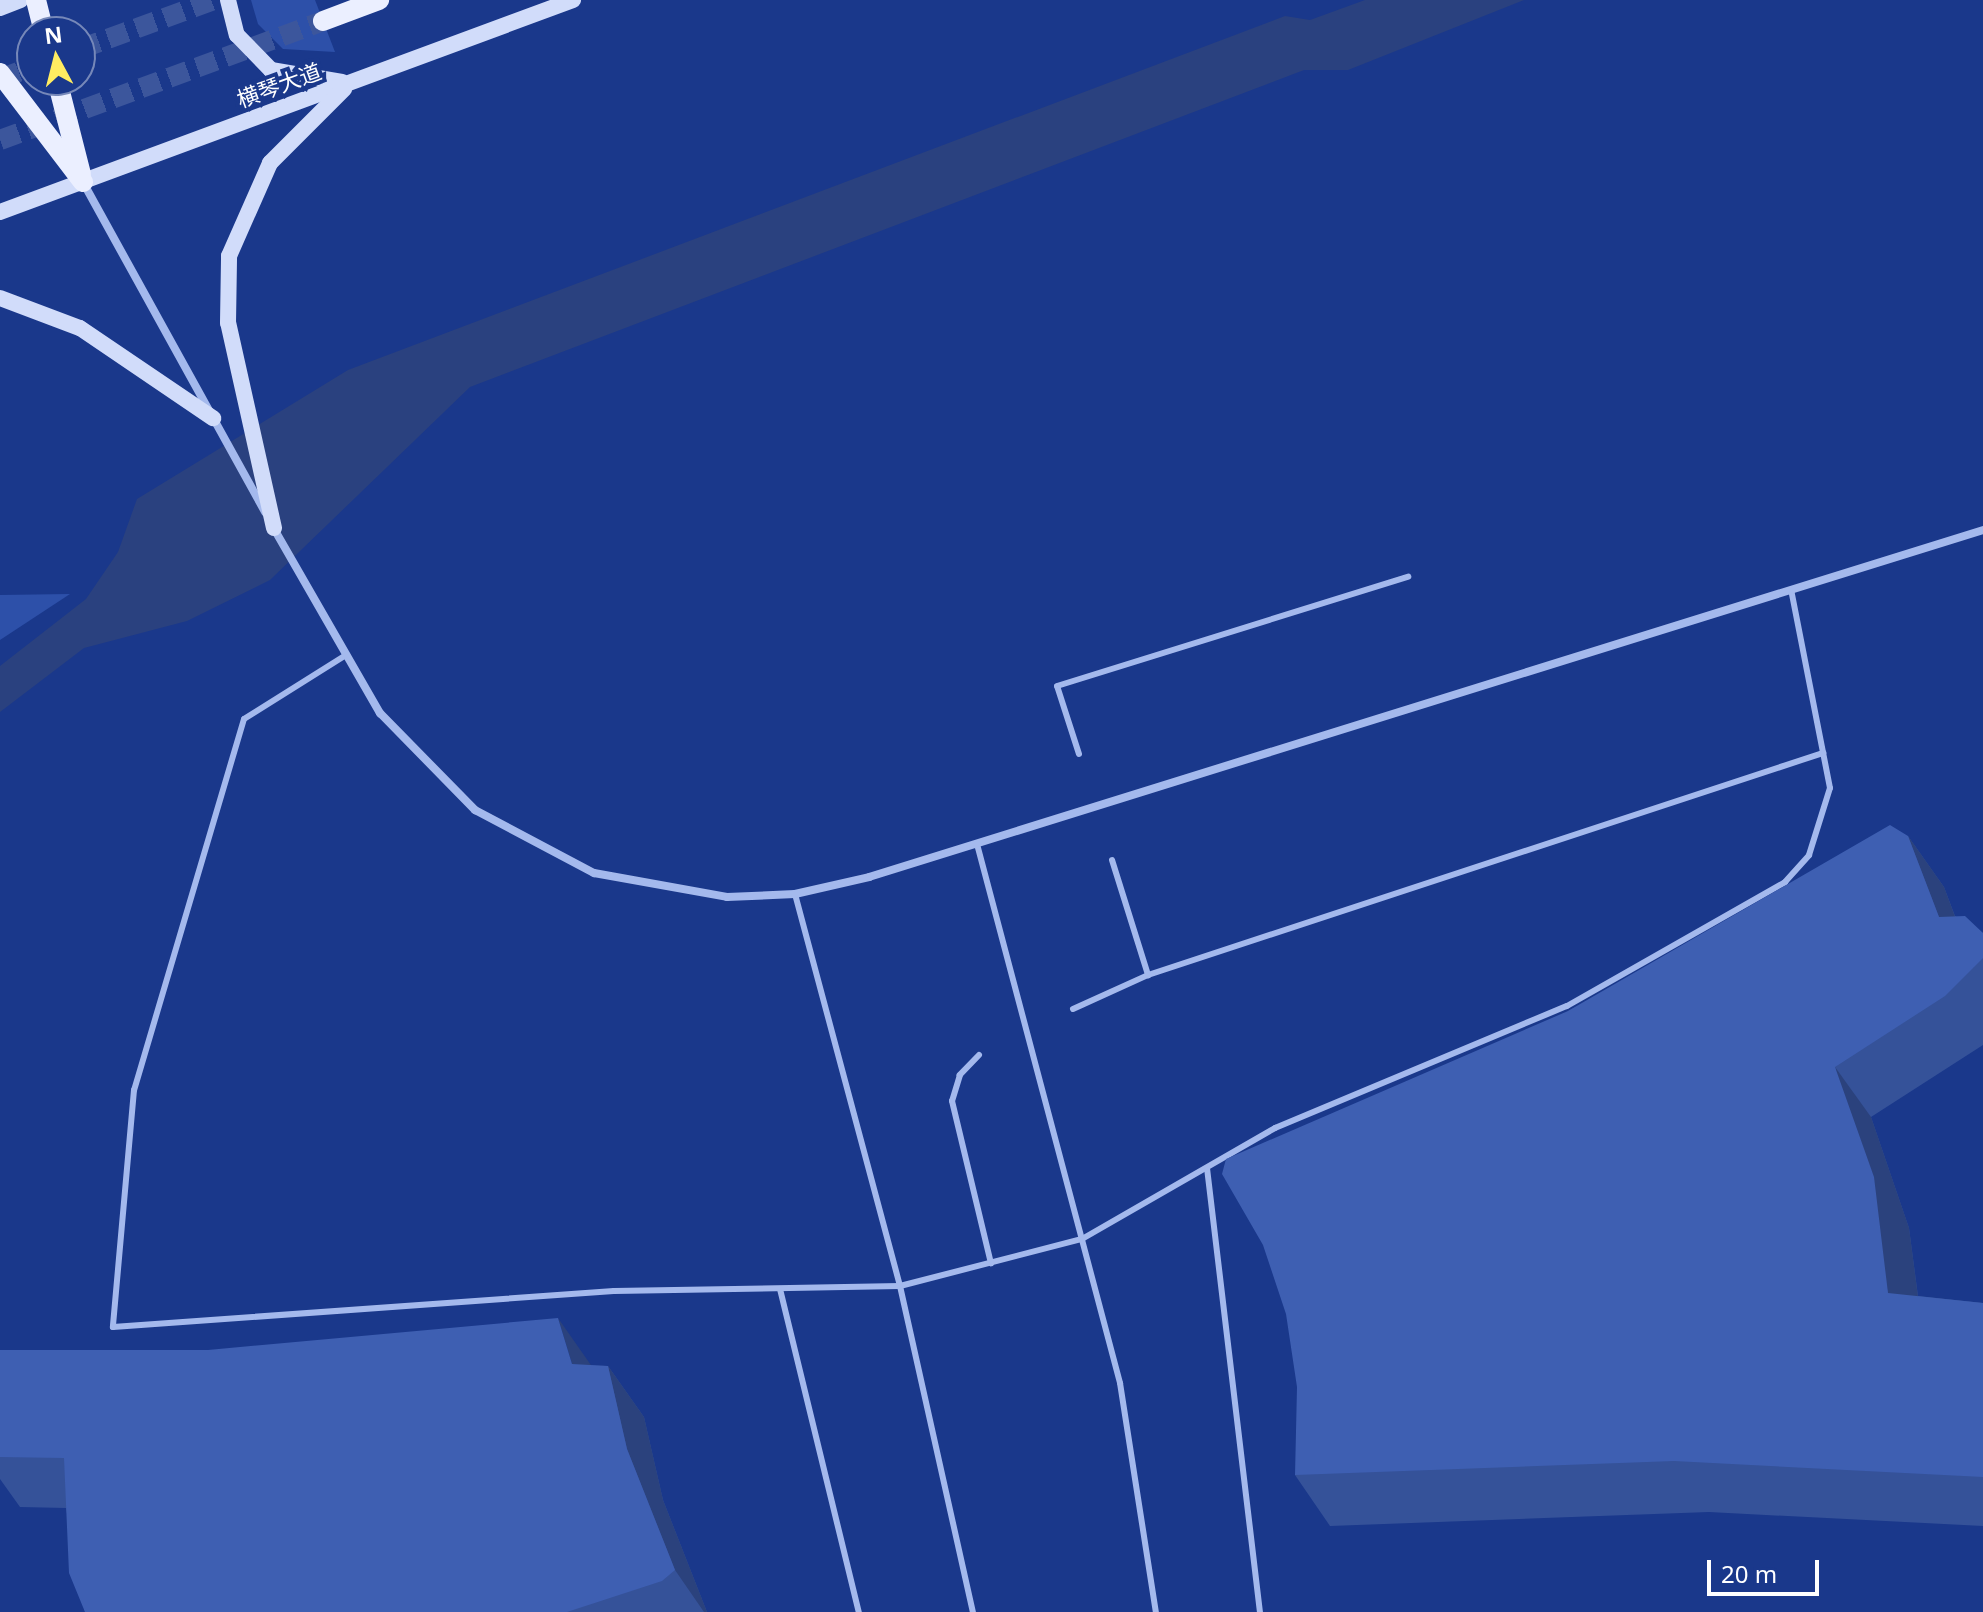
<!DOCTYPE html>
<meta charset="utf-8">
<style>
body{margin:0}
#map{position:relative;width:1983px;height:1612px;overflow:hidden;background:#1a388b;font-family:"Noto Sans","Noto Sans SC",sans-serif}
div>[style]{position:absolute}
.green>*{inset:0;background:#2d50a9}
.water>*{inset:0;background:#2a417f}
.primary-tunnel>*{height:20px;margin-top:-10px;transform-origin:0;background:repeating-linear-gradient(90deg,#3c569c 0 20px,transparent 0 30px)}
.lane>*{height:6px;margin:-3px;padding:0 3px;transform-origin:3px;border-radius:3px;background:#a4b9ed}
.street>*{height:8px;margin:-4px;padding:0 4px;transform-origin:4px;border-radius:4px;background:#a4b9ed}
.secondary>*{height:16px;margin:-8px;padding:0 8px;transform-origin:8px;border-radius:8px;background:#d1dcfa}
.primary>*{height:20px;margin:-10px;padding:0 10px;transform-origin:10px;border-radius:10px;background:#ebefff}
.wall>*{inset:0;background:#355299}
.shaded-wall>*{inset:0;background:#2b427d}
.building>*{inset:0;background:#3e5fb2}
span{translate:-50% -50%;white-space:nowrap;text-align:center;line-height:1.15;-webkit-text-stroke:8px #1a388b;paint-order:stroke}
.street-label{font-size:22px;color:#fff}
.north{position:absolute;left:16px;top:16px;width:80px;height:80px;box-sizing:border-box;background:#1a388b;border:2px solid #7688b9;border-radius:50%;rotate:353deg;font-size:22px;font-weight:700;line-height:32px;text-align:center;color:#fff}
.north::after{content:'';display:block;margin:auto;width:28px;height:36px;background:#ffec61;clip-path:polygon(50% 0,100% 100%,50% 72%,0 100%)}
.scale{position:absolute;left:1707px;top:1560px;width:112px;height:36px;box-sizing:border-box;border:4px solid #fff;border-top:0;padding-left:10px;font-size:24px;line-height:28px;white-space:nowrap;color:#fff;-webkit-text-stroke:6px #1a388b;paint-order:stroke}
</style>
<div id="map">
<div class="green">
<div style="clip-path:polygon(251px 0,315px 0,335px 52px,283px 49px,258px 24px)"></div>
<div style="clip-path:polygon(70px 594px,0 640px,0 595px)"></div>
</div>
<div class="water">
<div style="clip-path:polygon(1365px 0,1524px 0,1348px 70px,1304px 70px,470px 387px,270px 580px,187px 621px,84px 648px,0 712px,0 666px,86px 599px,118px 552px,137px 499px,348px 370px,1285px 16px,1310px 20px)"></div>
</div>
<div class="primary-tunnel">
<div style="left:80px;top:49px;width:143px;rotate:-20.1deg"></div>
<div style="left:0;top:79px;width:34px;rotate:-21deg"></div>
<div style="left:0;top:140px;width:344px;rotate:-20.2deg"></div>
</div>
<div class="lane">
<div style="left:346px;top:655px;width:120px;rotate:147.9deg"></div>
<div style="left:244px;top:719px;width:387px;rotate:106.5deg"></div>
<div style="left:134px;top:1090px;width:238px;rotate:95.1deg"></div>
<div style="left:113px;top:1327px;width:502px;rotate:-4.11deg"></div>
<div style="left:614px;top:1291px;width:286px;rotate:-1deg"></div>
<div style="left:900px;top:1286px;width:188px;rotate:-14.5deg"></div>
<div style="left:1082px;top:1239px;width:223px;rotate:-29.9deg"></div>
<div style="left:1275px;top:1128px;width:316px;rotate:-22.7deg"></div>
<div style="left:1567px;top:1006px;width:251px;rotate:-29.6deg"></div>
<div style="left:1785px;top:882px;width:36px;rotate:-48deg"></div>
<div style="left:1809px;top:855px;width:70px;rotate:-72.6deg"></div>
<div style="left:1830px;top:788px;width:202px;rotate:-101.1deg"></div>
<div style="left:1079px;top:754px;width:71px;rotate:-107.9deg"></div>
<div style="left:1057px;top:686px;width:368px;rotate:-17.3deg"></div>
<div style="left:977px;top:844px;width:558px;rotate:75.14deg"></div>
<div style="left:1120px;top:1383px;width:232px;rotate:81.1deg"></div>
<div style="left:1112px;top:860px;width:121px;rotate:72.6deg"></div>
<div style="left:795px;top:894px;width:406px;rotate:75deg"></div>
<div style="left:900px;top:1286px;width:334px;rotate:77.4deg"></div>
<div style="left:1073px;top:1009px;width:82px;rotate:-24.4deg"></div>
<div style="left:1148px;top:975px;width:711px;rotate:-18.21deg"></div>
<div style="left:979px;top:1055px;width:28px;rotate:134deg"></div>
<div style="left:960px;top:1075px;width:27px;rotate:107deg"></div>
<div style="left:952px;top:1101px;width:167px;rotate:76.5deg"></div>
<div style="left:1207px;top:1168px;width:447px;rotate:83.2deg"></div>
<div style="left:780px;top:1289px;width:333px;rotate:76.3deg"></div>
</div>
<div class="street">
<div style="left:84px;top:184px;width:375px;rotate:61.1deg"></div>
<div style="left:273px;top:527px;width:215px;rotate:60.1deg"></div>
<div style="left:380px;top:713px;width:136px;rotate:45.6deg"></div>
<div style="left:475px;top:810px;width:135px;rotate:27.9deg"></div>
<div style="left:594px;top:873px;width:135px;rotate:10.2deg"></div>
<div style="left:727px;top:897px;width:68px;rotate:-2.5deg"></div>
<div style="left:795px;top:894px;width:76px;rotate:-12.9deg"></div>
<div style="left:869px;top:877px;width:1167px;rotate:-17.3deg"></div>
</div>
<div class="secondary">
<div style="left:228px;top:0;width:36px;rotate:76deg"></div>
<div style="left:237px;top:35px;width:49px;rotate:45.8deg"></div>
<div style="left:271px;top:70px;width:72px;rotate:9.6deg"></div>
<div style="left:0;top:8px;width:22px;rotate:-21deg"></div>
<div style="left:0;top:212px;width:611px;rotate:-20.3deg"></div>
<div style="left:0;top:298px;width:85px;rotate:20.6deg"></div>
<div style="left:80px;top:328px;width:161px;rotate:34.1deg"></div>
<div style="left:274px;top:528px;width:210px;rotate:-102.6deg"></div>
<div style="left:228px;top:323px;width:67px;rotate:-89.1deg"></div>
<div style="left:229px;top:256px;width:102px;rotate:-66.2deg"></div>
<div style="left:270px;top:163px;width:105px;rotate:-45deg"></div>
</div>
<div class="primary">
<div style="left:36px;top:0;width:33px;rotate:76deg"></div>
<div style="left:323px;top:21px;width:60px;rotate:-20.6deg"></div>
<div style="left:0;top:73px;width:137px;rotate:52.7deg"></div>
<div style="left:57px;top:80px;width:97px;rotate:75.7deg"></div>
</div>
<div class="wall">
<div style="clip-path:polygon(1908px 836px,1944px 887px,1955px 916px,1983px 933px,1983px 1045px,1871px 1117px,1909px 1228px,1918px 1296px,1983px 1303px,1983px 1526px,1709px 1512px,1330px 1526px,1295px 1475px,1568px 1011px)"></div>
<div style="clip-path:polygon(0 1350px,608px 1366px,644px 1417px,663px 1500px,707px 1612px,85px 1612px,66px 1508px,20px 1507px,0 1479px)"></div>
</div>
<div class="shaded-wall">
<div style="clip-path:polygon(1908px 836px,1944px 887px,1974px 968px,1939px 917px)"></div>
<div style="clip-path:polygon(1835px 1067px,1871px 1117px,1909px 1228px,1924px 1343px,1888px 1293px)"></div>
<div style="clip-path:polygon(558px 1318px,593px 1368px,572px 1364px)"></div>
<div style="clip-path:polygon(608px 1366px,644px 1417px,663px 1500px,707px 1612px,704px 1612px,675px 1570px,627px 1449px)"></div>
</div>
<div class="building">
<div style="clip-path:polygon(1890px 825px,1908px 836px,1939px 917px,1965px 916px,1983px 933px,1983px 958px,1945px 996px,1835px 1067px,1874px 1177px,1888px 1293px,1983px 1303px,1983px 1477px,1674px 1461px,1295px 1475px,1297px 1387px,1286px 1314px,1263px 1245px,1222px 1174px,1226px 1159px,1568px 1011px)"></div>
<div style="clip-path:polygon(558px 1318px,572px 1364px,608px 1366px,627px 1449px,675px 1570px,662px 1581px,567px 1612px,85px 1612px,69px 1573px,64px 1458px,0 1457px,0 1350px,208px 1350px)"></div>
</div>
<div class="street-label">
<span style="left:279px;top:85px;rotate:-20deg">横琴大道</span>
</div>
<div class="north">N</div>
<div class="scale">20 m</div>
</div>
